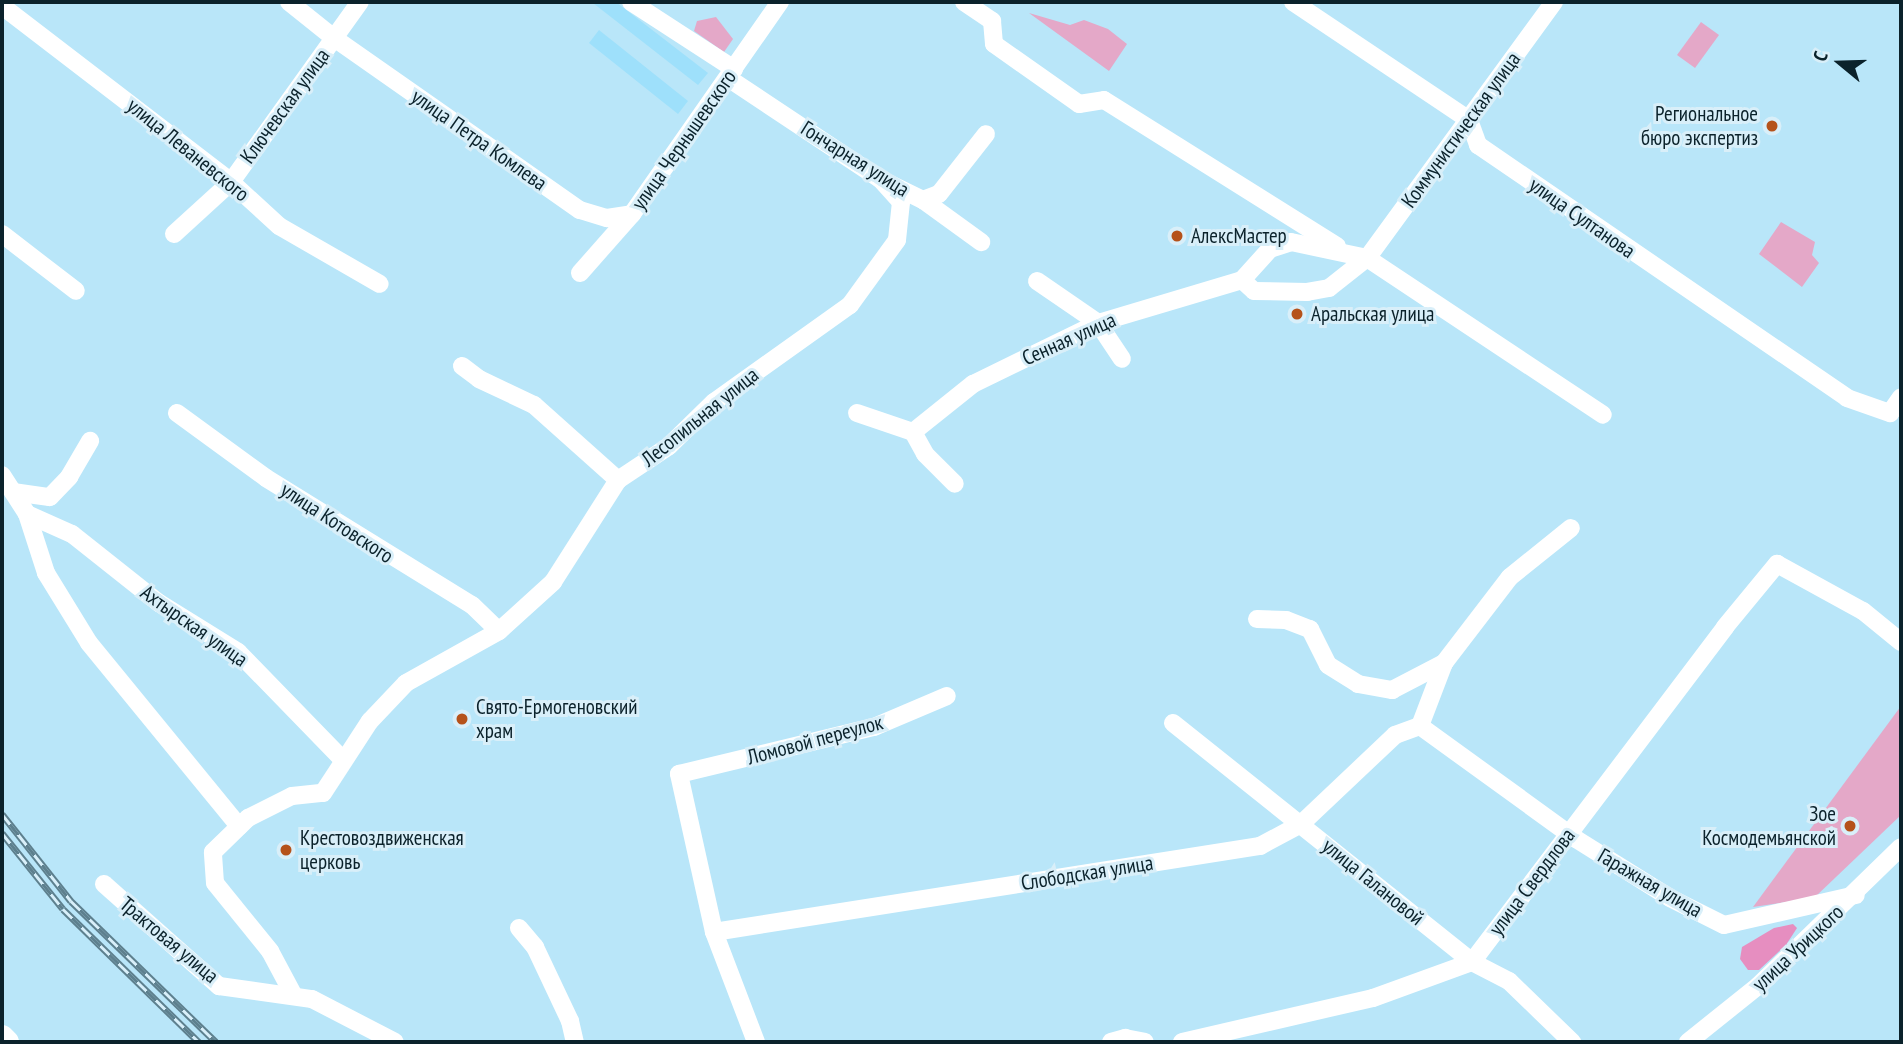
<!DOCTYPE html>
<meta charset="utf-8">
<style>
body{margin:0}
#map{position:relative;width:1903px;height:1044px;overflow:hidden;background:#b9e6f9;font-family:"PT Sans Narrow",sans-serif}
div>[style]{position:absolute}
.built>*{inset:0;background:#9ee0fb}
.green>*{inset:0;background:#e4a8c8}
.forest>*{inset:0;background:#e68ec0}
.street>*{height:18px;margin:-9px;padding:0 9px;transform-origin:9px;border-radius:9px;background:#fff}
.secondary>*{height:24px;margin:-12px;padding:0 12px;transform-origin:12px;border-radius:12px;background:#fff}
.rail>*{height:7px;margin-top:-3.5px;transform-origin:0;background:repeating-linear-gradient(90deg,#d9eff9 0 13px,#5e808e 0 26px);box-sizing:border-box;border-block:2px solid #5e808e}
.dots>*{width:19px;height:19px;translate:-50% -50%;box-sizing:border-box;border:4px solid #d9eff9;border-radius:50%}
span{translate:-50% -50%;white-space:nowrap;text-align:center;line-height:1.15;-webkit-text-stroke:6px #d9eff9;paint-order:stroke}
.street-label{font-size:21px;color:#0b222b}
.poi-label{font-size:21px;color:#0b222b}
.right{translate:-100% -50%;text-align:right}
.left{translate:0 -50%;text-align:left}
.frame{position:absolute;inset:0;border:4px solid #0b222b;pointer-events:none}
.north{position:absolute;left:1805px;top:28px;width:70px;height:70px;-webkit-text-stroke:5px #d9eff9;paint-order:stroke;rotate:289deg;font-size:19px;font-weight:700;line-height:28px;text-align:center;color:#0b222b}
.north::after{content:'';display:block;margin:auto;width:24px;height:32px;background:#0b222b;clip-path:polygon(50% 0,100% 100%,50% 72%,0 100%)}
</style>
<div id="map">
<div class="built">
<div style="clip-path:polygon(616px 2px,708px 73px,698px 85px,593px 3px)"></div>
<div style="clip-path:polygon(599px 30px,688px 101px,678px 114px,589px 43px)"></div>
</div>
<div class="green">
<div style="clip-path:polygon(1029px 13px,1070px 25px,1084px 20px,1108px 29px,1127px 44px,1109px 71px)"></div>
<div style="clip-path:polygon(716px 17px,733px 39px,724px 52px,694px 31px,697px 21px)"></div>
<div style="clip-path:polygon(1701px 22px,1719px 35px,1695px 68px,1677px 55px)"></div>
<div style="clip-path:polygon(1781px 222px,1815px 242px,1812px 255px,1819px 263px,1802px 287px,1759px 254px)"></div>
<div style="clip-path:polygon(1901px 706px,1901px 815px,1814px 898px,1753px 907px)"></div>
</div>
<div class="forest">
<div style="clip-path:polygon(1793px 924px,1797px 928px,1786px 945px,1759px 970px,1748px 970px,1740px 959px,1742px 947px,1774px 928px)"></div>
</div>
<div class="street">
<div style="left:289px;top:2px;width:58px;rotate:38.7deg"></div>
<div style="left:334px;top:38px;width:300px;rotate:35deg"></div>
<div style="left:580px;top:210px;width:28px;rotate:17deg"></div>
<div style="left:607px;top:218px;width:25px;rotate:-9deg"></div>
<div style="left:631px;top:2px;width:123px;rotate:33deg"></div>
<div style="left:964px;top:2px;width:34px;rotate:34deg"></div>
<div style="left:992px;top:21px;width:23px;rotate:85deg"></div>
<div style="left:994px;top:44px;width:104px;rotate:35.2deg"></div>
<div style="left:1079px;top:104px;width:25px;rotate:-9deg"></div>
<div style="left:1104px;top:100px;width:275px;rotate:32.1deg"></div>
<div style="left:1293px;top:2px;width:212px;rotate:33.8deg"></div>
<div style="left:1469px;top:120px;width:27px;rotate:70deg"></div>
<div style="left:1478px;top:145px;width:447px;rotate:34.4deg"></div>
<div style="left:1847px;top:398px;width:46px;rotate:19.2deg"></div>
<div style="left:1890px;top:413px;width:19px;rotate:-55deg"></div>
<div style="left:1554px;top:2px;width:317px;rotate:126.1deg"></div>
<div style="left:1367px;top:258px;width:283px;rotate:33.6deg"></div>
<div style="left:2px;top:6px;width:289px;rotate:37.5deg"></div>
<div style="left:231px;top:182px;width:65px;rotate:42.5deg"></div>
<div style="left:279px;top:226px;width:116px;rotate:29.9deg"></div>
<div style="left:728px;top:78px;width:182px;rotate:33.6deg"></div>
<div style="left:880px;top:179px;width:48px;rotate:26deg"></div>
<div style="left:923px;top:200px;width:72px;rotate:35.9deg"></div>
<div style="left:923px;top:200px;width:17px;rotate:-21deg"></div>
<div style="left:939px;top:194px;width:76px;rotate:-51.9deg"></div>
<div style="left:2px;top:234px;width:93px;rotate:37.6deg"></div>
<div style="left:174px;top:234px;width:77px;rotate:-42.4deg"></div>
<div style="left:231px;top:182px;width:221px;rotate:-54.4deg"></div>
<div style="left:580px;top:273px;width:79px;rotate:-48.6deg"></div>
<div style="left:632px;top:214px;width:259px;rotate:-55.1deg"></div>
<div style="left:1037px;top:281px;width:74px;rotate:34.5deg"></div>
<div style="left:1098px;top:323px;width:43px;rotate:56.3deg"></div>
<div style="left:462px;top:366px;width:21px;rotate:37deg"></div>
<div style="left:479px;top:379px;width:61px;rotate:25.3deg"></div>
<div style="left:534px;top:405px;width:113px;rotate:41.8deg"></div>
<div style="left:177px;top:413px;width:110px;rotate:36.1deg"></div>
<div style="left:266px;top:478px;width:242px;rotate:31.7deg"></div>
<div style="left:472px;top:605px;width:37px;rotate:44deg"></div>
<div style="left:857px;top:413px;width:59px;rotate:18.7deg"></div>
<div style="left:913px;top:432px;width:25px;rotate:61deg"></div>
<div style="left:925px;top:454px;width:42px;rotate:45deg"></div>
<div style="left:913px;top:432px;width:77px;rotate:-38.7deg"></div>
<div style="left:973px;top:384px;width:139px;rotate:-26deg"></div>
<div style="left:1098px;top:323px;width:150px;rotate:-16.6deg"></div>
<div style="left:1242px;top:280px;width:42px;rotate:-47.9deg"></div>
<div style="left:1270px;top:249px;width:22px;rotate:-18deg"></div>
<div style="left:1291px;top:242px;width:78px;rotate:11.9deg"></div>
<div style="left:1367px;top:258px;width:48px;rotate:141.7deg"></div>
<div style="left:1329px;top:288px;width:22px;rotate:170deg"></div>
<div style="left:1307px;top:292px;width:53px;rotate:-178.9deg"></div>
<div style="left:1254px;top:291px;width:16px;rotate:-137deg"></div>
<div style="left:2px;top:475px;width:46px;rotate:57.3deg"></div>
<div style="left:27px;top:514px;width:49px;rotate:24deg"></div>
<div style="left:72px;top:534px;width:111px;rotate:38.4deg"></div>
<div style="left:159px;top:603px;width:93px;rotate:31.8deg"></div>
<div style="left:238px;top:652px;width:151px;rotate:45.8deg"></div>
<div style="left:13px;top:492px;width:37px;rotate:8deg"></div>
<div style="left:50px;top:497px;width:28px;rotate:-46deg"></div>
<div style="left:69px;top:477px;width:42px;rotate:-59.7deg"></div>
<div style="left:27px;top:514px;width:62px;rotate:72.1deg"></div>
<div style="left:46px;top:573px;width:82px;rotate:58.4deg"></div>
<div style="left:89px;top:643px;width:237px;rotate:50.7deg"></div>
<div style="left:1257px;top:619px;width:29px;rotate:2deg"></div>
<div style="left:1286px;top:620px;width:26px;rotate:21deg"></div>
<div style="left:1310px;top:629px;width:40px;rotate:63.4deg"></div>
<div style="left:1328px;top:665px;width:36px;rotate:32deg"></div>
<div style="left:1358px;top:684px;width:35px;rotate:10deg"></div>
<div style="left:1392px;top:690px;width:59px;rotate:-27.4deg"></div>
<div style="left:1444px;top:663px;width:108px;rotate:-52.5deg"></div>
<div style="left:1510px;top:577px;width:78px;rotate:-38.8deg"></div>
<div style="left:1444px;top:663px;width:67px;rotate:110.9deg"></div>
<div style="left:1420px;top:726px;width:193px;rotate:35.9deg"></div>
<div style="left:1576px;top:839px;width:111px;rotate:32.1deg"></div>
<div style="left:1670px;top:898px;width:60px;rotate:26.6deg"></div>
<div style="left:1724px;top:925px;width:135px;rotate:-12.8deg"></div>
<div style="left:1173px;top:723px;width:383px;rotate:38.6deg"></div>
<div style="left:1472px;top:962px;width:42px;rotate:27.2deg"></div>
<div style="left:1509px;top:981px;width:88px;rotate:44.1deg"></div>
<div style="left:104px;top:884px;width:154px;rotate:41.6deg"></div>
<div style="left:219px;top:986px;width:94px;rotate:8deg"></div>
<div style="left:312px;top:999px;width:93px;rotate:27.4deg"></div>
<div style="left:519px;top:928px;width:25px;rotate:50deg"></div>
<div style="left:535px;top:947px;width:82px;rotate:64.7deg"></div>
<div style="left:570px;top:1021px;width:22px;rotate:77deg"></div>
<div style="left:714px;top:932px;width:553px;rotate:-8.95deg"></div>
<div style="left:1260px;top:846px;width:47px;rotate:-28.2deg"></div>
<div style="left:1301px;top:824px;width:129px;rotate:-43.4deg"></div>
<div style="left:1395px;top:735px;width:27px;rotate:-20deg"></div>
<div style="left:294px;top:996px;width:51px;rotate:-118.1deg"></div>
<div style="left:270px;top:951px;width:87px;rotate:-129deg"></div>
<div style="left:215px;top:883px;width:31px;rotate:-94deg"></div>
<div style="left:213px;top:852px;width:49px;rotate:-44.2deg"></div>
<div style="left:248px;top:818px;width:49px;rotate:-26.6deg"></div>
<div style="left:292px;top:796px;width:31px;rotate:-6deg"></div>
<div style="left:323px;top:793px;width:86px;rotate:-56.9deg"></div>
<div style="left:370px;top:721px;width:52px;rotate:-46.5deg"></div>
<div style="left:406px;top:683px;width:107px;rotate:-29.2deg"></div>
<div style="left:499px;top:631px;width:73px;rotate:-42.2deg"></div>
<div style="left:553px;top:582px;width:121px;rotate:-57.5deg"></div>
<div style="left:618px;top:480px;width:61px;rotate:-33.7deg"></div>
<div style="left:669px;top:446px;width:63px;rotate:-44.4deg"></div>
<div style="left:714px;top:402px;width:167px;rotate:-35.5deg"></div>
<div style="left:850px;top:305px;width:80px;rotate:-54.1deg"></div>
<div style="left:897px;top:240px;width:38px;rotate:-84deg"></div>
<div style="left:901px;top:202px;width:31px;rotate:-132deg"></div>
<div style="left:756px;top:1042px;width:118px;rotate:-110.9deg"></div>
<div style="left:714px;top:932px;width:162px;rotate:-102.5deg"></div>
<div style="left:679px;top:774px;width:201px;rotate:-13.6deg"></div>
<div style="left:874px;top:727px;width:79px;rotate:-23deg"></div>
<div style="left:1111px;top:1042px;width:15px;rotate:-16deg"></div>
<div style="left:1125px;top:1038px;width:20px;rotate:11deg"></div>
<div style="left:1182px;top:1042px;width:196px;rotate:-13deg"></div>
<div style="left:1373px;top:998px;width:105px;rotate:-20deg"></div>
<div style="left:1472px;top:962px;width:420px;rotate:-52.9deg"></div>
<div style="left:1725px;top:627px;width:82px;rotate:-50.5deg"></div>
<div style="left:1777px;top:564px;width:98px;rotate:28.7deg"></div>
<div style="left:1863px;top:611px;width:49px;rotate:39.2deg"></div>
<div style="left:1688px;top:1042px;width:90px;rotate:-38.7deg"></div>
<div style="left:1758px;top:986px;width:199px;rotate:-44.2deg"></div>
</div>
<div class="secondary">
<div style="left:2px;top:1037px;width:7px;rotate:45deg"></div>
</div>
<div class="rail">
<div style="left:2px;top:814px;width:111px;rotate:51.6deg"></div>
<div style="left:71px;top:901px;width:202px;rotate:44.2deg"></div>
<div style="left:2px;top:833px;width:97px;rotate:51.2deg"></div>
<div style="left:63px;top:909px;width:190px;rotate:44.4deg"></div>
</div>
<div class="dots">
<div style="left:1772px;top:126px;background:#b5521a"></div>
<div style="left:1177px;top:236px;background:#b5521a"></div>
<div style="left:1297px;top:314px;background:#b5521a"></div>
<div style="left:462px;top:719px;background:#b5521a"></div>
<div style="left:1850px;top:826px;background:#b5521a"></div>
<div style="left:286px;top:850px;background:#b5521a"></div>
</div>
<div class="street-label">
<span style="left:285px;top:106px;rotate:-54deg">Ключевская улица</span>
<span style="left:1461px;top:130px;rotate:-54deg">Коммунистическая улица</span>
<span style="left:479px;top:140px;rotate:35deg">улица Петра Комлева</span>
<span style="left:684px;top:140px;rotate:-55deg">улица Чернышевского</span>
<span style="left:188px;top:150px;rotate:39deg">улица Леваневского</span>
<span style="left:855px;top:159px;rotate:32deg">Гончарная улица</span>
<span style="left:1582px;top:218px;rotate:35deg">улица Султанова</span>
<span style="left:1069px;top:339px;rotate:-24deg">Сенная улица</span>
<span style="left:700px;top:417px;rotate:-39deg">Лесопильная улица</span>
<span style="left:337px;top:523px;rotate:33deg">улица Котовского</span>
<span style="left:194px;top:626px;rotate:35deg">Ахтырская улица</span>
<span style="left:815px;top:740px;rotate:-15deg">Ломовой переулок</span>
<span style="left:1087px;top:873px;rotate:-9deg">Слободская улица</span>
<span style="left:1373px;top:882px;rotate:39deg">улица Галановой</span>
<span style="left:1532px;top:882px;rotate:-53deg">улица Свердлова</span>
<span style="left:1650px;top:883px;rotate:30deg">Гаражная улица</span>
<span style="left:169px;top:940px;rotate:40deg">Трактовая улица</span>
<span style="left:1798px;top:948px;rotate:-43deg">улица Урицкого</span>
</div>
<div class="poi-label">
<span class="right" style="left:1758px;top:126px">Региональное<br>бюро экспертиз</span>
<span class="left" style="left:1191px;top:236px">АлексМастер</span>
<span class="left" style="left:1311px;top:314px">Аральская улица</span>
<span class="left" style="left:476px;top:719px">Свято-Ермогеновский<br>храм</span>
<span class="right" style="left:1836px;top:826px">Зое<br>Космодемьянской</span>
<span class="left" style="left:300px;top:850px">Крестовоздвиженская<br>церковь</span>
</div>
<div class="frame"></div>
<div class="north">С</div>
</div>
